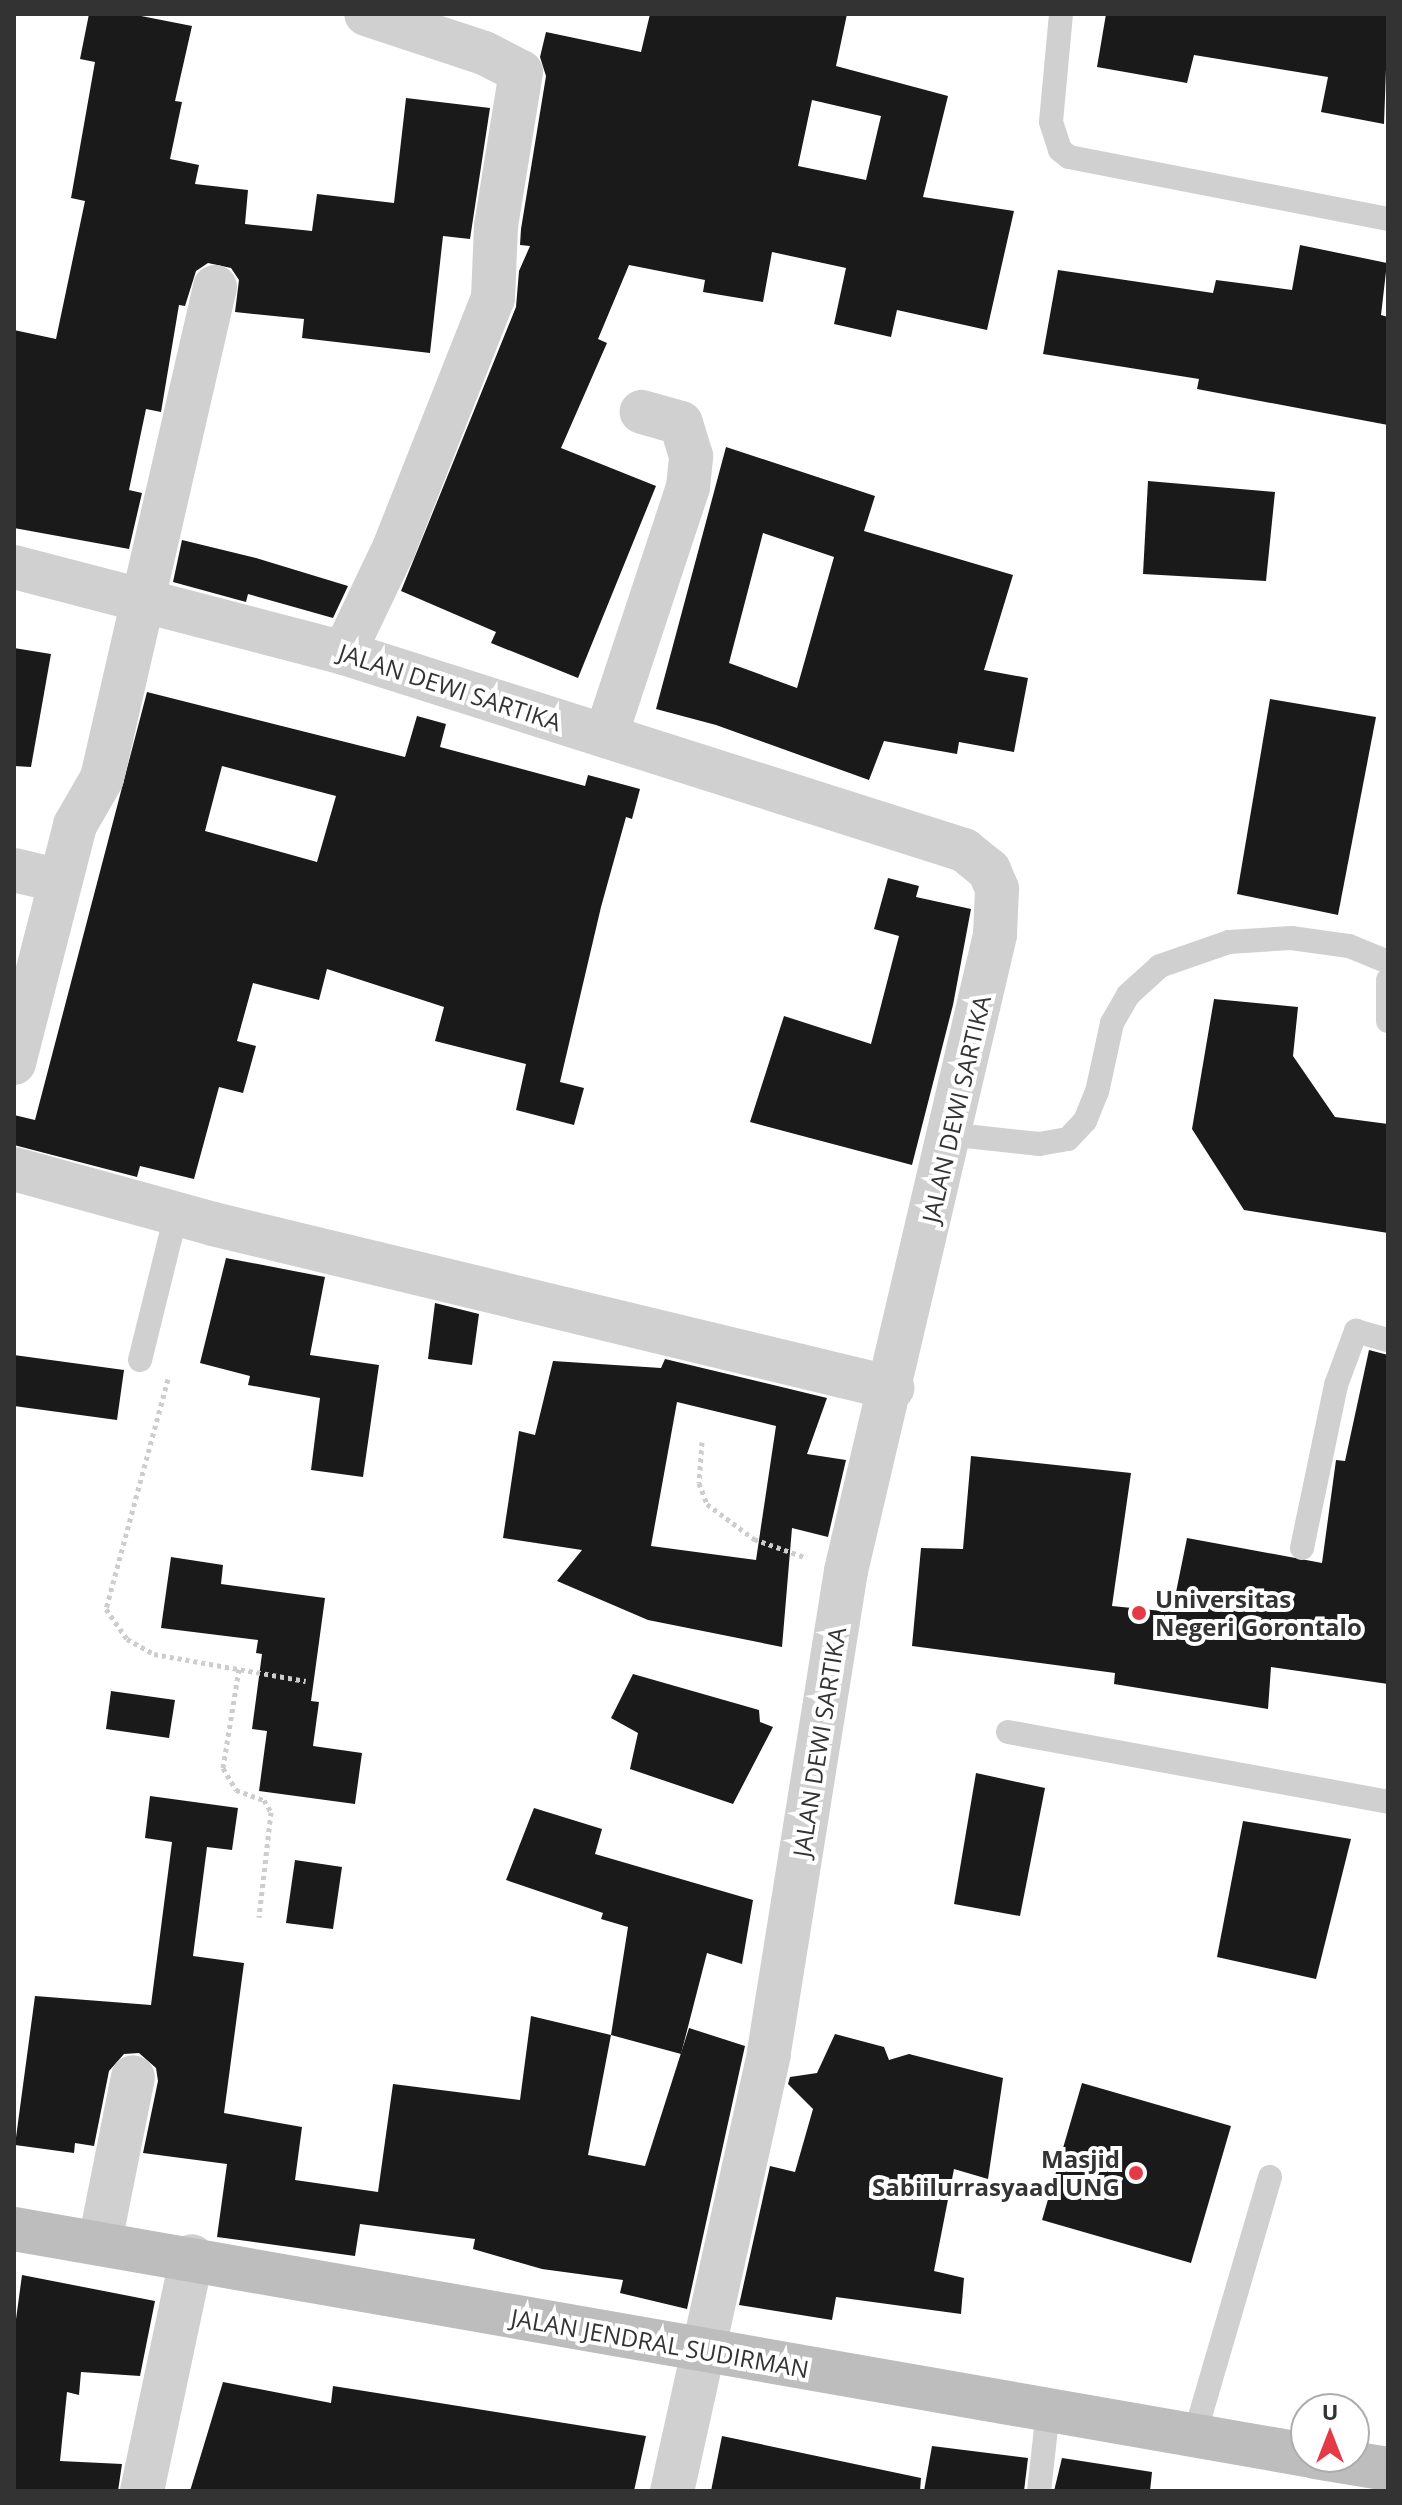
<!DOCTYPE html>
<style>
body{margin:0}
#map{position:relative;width:1402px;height:2505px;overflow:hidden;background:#fff;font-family:"Open Sans",sans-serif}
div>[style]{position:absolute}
.building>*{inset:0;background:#1a1a1a}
.path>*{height:5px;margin-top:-2.5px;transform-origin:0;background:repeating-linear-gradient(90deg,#cdcdcd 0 4px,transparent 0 8px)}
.lane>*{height:24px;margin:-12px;padding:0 12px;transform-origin:12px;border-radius:12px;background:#d0d0d0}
.street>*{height:44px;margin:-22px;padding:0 22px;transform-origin:22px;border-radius:22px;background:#d0d0d0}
.secondary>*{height:44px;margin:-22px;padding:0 22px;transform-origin:22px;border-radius:22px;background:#bdbdbd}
.dots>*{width:22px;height:22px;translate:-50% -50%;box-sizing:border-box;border:4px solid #fff;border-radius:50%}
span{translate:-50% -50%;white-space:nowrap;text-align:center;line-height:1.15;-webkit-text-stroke:8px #fff;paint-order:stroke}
.street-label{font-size:24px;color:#333}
.poi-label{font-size:24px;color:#333;font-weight:700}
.left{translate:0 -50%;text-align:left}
.right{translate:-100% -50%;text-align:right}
.frame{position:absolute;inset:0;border:16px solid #333;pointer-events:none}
.north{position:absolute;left:1290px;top:2393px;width:80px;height:80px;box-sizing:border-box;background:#fff;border:2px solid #adadad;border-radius:50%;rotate:0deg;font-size:22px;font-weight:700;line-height:32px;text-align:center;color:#333}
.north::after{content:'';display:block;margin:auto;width:28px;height:36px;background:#e63946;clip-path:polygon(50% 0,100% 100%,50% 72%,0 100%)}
</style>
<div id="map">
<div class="building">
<div style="clip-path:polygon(89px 14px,131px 14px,192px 26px,175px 101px,182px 102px,170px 159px,199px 165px,195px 184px,248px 190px,245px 224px,312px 231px,317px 194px,394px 203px,406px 98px,490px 108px,470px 239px,443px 236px,430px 353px,302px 338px,304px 319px,235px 312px,239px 280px,231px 268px,208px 263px,196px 271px,185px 306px,179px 305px,161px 412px,146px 409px,129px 490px,142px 493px,129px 549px,14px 528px,14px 330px,56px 339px,85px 201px,71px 198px,95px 62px,80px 59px)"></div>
<div style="clip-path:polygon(evenodd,650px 14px,847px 14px,836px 66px,948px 96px,923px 197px,1014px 211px,987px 330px,897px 310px,891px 337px,834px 324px,846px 268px,772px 252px,763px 302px,703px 292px,705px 280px,629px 265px,598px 339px,607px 343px,561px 448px,656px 486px,578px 678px,491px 643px,496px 632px,401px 591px,516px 307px,519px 271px,530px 246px,520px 245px,521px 229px,546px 76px,540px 57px,546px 32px,641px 52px,650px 14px,812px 100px,881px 116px,866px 180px,798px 166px,812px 100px)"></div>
<div style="clip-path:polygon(1106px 14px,1388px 14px,1384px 124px,1321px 112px,1328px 77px,1194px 55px,1187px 83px,1097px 67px)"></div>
<div style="clip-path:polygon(1300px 245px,1387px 263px,1381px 315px,1388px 317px,1388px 425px,1197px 389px,1199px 379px,1043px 354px,1058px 270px,1213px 293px,1216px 280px,1292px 290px)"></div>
<div style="clip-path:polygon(evenodd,726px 447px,875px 496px,864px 531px,1013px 575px,984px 670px,1028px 678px,1014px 752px,959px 742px,957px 754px,884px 741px,869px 780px,716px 725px,656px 709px,726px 447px,763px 533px,834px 557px,797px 688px,729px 663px,763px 533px)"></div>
<div style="clip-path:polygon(1148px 481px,1275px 492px,1266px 581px,1143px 574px)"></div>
<div style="clip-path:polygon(182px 540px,256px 558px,348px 586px,333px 618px,248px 594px,246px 602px,173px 582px)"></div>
<div style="clip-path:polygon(14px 648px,51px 654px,31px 767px,14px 766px)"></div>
<div style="clip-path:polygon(evenodd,147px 692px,405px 757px,417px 716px,446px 724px,440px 747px,585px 786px,588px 775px,640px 789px,632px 819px,626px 817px,601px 907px,560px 1082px,584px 1088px,574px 1125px,516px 1110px,526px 1064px,435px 1041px,444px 1007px,327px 969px,319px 1000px,253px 983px,237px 1041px,256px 1046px,243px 1093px,219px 1087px,194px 1179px,140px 1166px,137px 1177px,14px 1145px,14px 1115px,35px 1120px,147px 692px,222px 766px,336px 796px,317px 862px,205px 831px,222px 766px)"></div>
<div style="clip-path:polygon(1270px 699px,1376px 717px,1338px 915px,1237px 894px)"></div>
<div style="clip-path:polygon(888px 878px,919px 886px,916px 897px,971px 909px,953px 1005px,912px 1165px,750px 1122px,784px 1016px,871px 1044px,899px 936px,874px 929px)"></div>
<div style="clip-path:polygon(1214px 999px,1298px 1007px,1293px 1056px,1335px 1117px,1388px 1124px,1388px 1233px,1244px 1210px,1192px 1129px)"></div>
<div style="clip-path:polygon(226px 1258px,325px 1277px,310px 1355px,379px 1365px,363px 1477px,311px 1470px,320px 1398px,248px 1385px,250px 1376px,200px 1363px)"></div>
<div style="clip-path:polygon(435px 1303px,479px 1314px,472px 1365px,428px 1359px)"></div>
<div style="clip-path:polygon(1369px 1350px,1388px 1355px,1388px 1684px,1271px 1667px,1268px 1709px,1114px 1684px,1115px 1673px,912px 1646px,921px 1548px,963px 1549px,971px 1456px,1131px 1473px,1112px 1606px,1172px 1612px,1187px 1538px,1322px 1563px,1336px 1460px,1345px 1461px)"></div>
<div style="clip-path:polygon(14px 1355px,124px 1370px,117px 1420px,14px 1406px)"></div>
<div style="clip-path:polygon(evenodd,665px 1359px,827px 1398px,807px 1454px,846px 1460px,828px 1537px,792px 1528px,782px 1647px,648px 1620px,557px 1581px,582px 1550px,503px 1538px,519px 1431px,535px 1435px,553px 1361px,661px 1368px,665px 1359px,677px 1402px,776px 1426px,756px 1560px,651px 1546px,677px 1402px)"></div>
<div style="clip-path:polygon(171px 1557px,223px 1565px,221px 1584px,325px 1598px,311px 1701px,319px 1702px,313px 1746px,362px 1753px,355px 1804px,259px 1791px,267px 1731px,252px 1729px,262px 1654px,256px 1653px,258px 1640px,161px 1628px)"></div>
<div style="clip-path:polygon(633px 1674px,759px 1710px,760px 1722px,773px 1727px,733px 1804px,630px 1769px,638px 1733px,611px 1718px)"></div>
<div style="clip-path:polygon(111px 1691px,175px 1700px,169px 1738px,106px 1729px)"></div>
<div style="clip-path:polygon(976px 1773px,1045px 1788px,1020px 1916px,954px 1904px)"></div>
<div style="clip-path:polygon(150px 1796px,238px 1808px,232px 1850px,207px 1847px,193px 1956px,244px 1963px,224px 2113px,302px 2127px,295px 2180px,378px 2192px,393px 2084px,520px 2100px,531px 2016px,611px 2035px,588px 2155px,645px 2166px,689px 2028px,745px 2046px,687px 2309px,620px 2293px,623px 2280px,542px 2269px,473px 2249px,475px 2239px,360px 2224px,355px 2256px,217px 2237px,227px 2164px,143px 2153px,158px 2081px,156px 2068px,139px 2053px,124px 2054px,109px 2071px,94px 2146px,75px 2143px,74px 2153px,15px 2145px,35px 1996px,151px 2005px,172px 1842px,145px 1838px)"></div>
<div style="clip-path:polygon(534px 1808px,602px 1829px,595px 1854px,753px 1900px,742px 1964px,707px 1953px,681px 2054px,611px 2035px,628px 1927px,601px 1919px,603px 1913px,506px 1880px)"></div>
<div style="clip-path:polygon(1243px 1821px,1351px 1839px,1316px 1979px,1217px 1957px)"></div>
<div style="clip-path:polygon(295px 1860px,342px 1867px,333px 1929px,286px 1923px)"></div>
<div style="clip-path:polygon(835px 2034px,884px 2047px,889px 2060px,909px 2054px,1003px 2078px,988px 2179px,954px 2169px,934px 2271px,964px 2278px,961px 2314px,836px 2297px,832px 2320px,739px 2305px,770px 2166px,795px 2172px,813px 2109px,788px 2084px,790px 2077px,817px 2073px)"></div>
<div style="clip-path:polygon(1082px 2083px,1231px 2126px,1191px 2263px,1042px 2220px)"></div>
<div style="clip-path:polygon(22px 2275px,155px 2301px,140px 2376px,81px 2372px,79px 2395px,67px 2392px,60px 2461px,122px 2464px,118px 2491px,14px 2491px,14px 2334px)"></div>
<div style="clip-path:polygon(223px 2382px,331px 2403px,333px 2386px,646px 2436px,634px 2491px,190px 2491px)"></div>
<div style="clip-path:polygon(722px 2436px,921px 2478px,920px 2491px,711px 2491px)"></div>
<div style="clip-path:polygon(932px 2446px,1028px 2458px,1024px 2491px,924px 2491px)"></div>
<div style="clip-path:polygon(1062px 2458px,1152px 2472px,1150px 2491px,1054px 2491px)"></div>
</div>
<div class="path">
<div style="left:168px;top:1379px;width:238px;rotate:105.1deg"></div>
<div style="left:106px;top:1609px;width:37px;rotate:55deg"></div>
<div style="left:127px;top:1639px;width:31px;rotate:29deg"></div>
<div style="left:154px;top:1654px;width:154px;rotate:10.1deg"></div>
<div style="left:702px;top:1442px;width:41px;rotate:94.2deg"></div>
<div style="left:699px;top:1483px;width:22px;rotate:69deg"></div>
<div style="left:707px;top:1504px;width:59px;rotate:36.7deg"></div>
<div style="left:754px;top:1539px;width:56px;rotate:19.7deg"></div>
<div style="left:239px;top:1669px;width:100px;rotate:99.2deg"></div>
<div style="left:223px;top:1768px;width:26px;rotate:59deg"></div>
<div style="left:236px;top:1790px;width:30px;rotate:20deg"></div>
<div style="left:264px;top:1800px;width:14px;rotate:60deg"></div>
<div style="left:271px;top:1812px;width:106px;rotate:96.5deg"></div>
</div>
<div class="lane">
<div style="left:1061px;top:14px;width:108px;rotate:95.3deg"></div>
<div style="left:1051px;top:122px;width:29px;rotate:72deg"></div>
<div style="left:1060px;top:150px;width:11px;rotate:38deg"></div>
<div style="left:1069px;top:157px;width:325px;rotate:11deg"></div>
<div style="left:1388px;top:980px;width:41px;rotate:90deg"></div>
<div style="left:947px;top:1134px;width:93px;rotate:6.2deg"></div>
<div style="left:1039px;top:1144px;width:29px;rotate:-10deg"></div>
<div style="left:1068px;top:1139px;width:25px;rotate:-47deg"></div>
<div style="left:1085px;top:1121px;width:31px;rotate:-68deg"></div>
<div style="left:1097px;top:1092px;width:71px;rotate:-77.7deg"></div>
<div style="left:1112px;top:1023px;width:32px;rotate:-60deg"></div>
<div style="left:1128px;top:995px;width:43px;rotate:-42.2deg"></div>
<div style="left:1160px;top:966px;width:73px;rotate:-19.2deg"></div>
<div style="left:1229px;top:942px;width:62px;rotate:-3.7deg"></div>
<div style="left:1291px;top:938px;width:59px;rotate:7.9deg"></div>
<div style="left:1349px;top:946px;width:42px;rotate:22.3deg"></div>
<div style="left:140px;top:1360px;width:150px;rotate:-76.1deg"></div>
<div style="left:1302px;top:1548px;width:167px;rotate:-78.2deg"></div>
<div style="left:1336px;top:1385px;width:58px;rotate:-69.7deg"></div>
<div style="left:1356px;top:1331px;width:33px;rotate:16deg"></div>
<div style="left:1008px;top:1732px;width:386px;rotate:10.4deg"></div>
<div style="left:1194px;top:2437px;width:271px;rotate:-73.7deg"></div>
<div style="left:1039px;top:2491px;width:81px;rotate:-83.6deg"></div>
</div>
<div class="street">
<div style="left:14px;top:567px;width:341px;rotate:14.6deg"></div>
<div style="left:344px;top:653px;width:651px;rotate:17.63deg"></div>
<div style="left:964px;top:850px;width:32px;rotate:39deg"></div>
<div style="left:989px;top:870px;width:21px;rotate:67deg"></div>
<div style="left:997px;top:889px;width:46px;rotate:92.5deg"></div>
<div style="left:995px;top:935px;width:653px;rotate:103.19deg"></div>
<div style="left:846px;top:1571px;width:489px;rotate:99.1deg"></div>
<div style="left:769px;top:2054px;width:448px;rotate:102.5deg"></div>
<div style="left:344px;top:653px;width:116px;rotate:-64.5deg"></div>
<div style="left:394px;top:548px;width:269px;rotate:-68.4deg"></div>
<div style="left:493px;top:298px;width:72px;rotate:-87.6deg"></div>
<div style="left:496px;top:226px;width:156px;rotate:-80.8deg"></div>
<div style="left:521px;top:72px;width:42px;rotate:-152.8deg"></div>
<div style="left:484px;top:53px;width:124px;rotate:-161.7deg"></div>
<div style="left:606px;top:735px;width:261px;rotate:-71.7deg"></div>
<div style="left:688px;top:487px;width:31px;rotate:-84deg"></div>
<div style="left:691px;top:456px;width:34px;rotate:-107deg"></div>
<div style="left:681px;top:423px;width:41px;rotate:-164.2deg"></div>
<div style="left:14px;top:870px;width:47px;rotate:13.4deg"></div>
<div style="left:14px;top:1063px;width:246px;rotate:-75.6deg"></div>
<div style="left:75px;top:825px;width:54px;rotate:-60.1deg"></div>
<div style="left:102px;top:778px;width:504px;rotate:-77.04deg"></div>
<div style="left:14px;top:1169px;width:206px;rotate:15.4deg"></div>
<div style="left:213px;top:1224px;width:699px;rotate:13.58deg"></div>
<div style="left:100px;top:2242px;width:168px;rotate:-78.7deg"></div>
<div style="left:142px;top:2491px;width:240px;rotate:-78deg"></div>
</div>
<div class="secondary">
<div style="left:14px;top:2229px;width:1312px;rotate:9.92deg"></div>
<div style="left:1315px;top:2457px;width:74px;rotate:9.3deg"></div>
</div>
<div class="dots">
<div style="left:1139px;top:1613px;background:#e63946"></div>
<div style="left:1136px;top:2173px;background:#e63946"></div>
</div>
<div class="street-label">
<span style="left:450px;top:687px;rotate:18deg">JALAN DEWI SARTIKA</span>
<span style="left:956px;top:1109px;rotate:-77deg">JALAN DEWI SARTIKA</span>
<span style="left:819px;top:1742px;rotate:-81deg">JALAN DEWI SARTIKA</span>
<span style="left:660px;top:2343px;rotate:10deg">JALAN JENDRAL SUDIRMAN</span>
</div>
<div class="poi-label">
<span class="left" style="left:1155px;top:1613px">Universitas<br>Negeri Gorontalo</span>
<span class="right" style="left:1120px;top:2173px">Masjid<br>Sabiilurrasyaad UNG</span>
</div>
<div class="frame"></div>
<div class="north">U</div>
</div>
